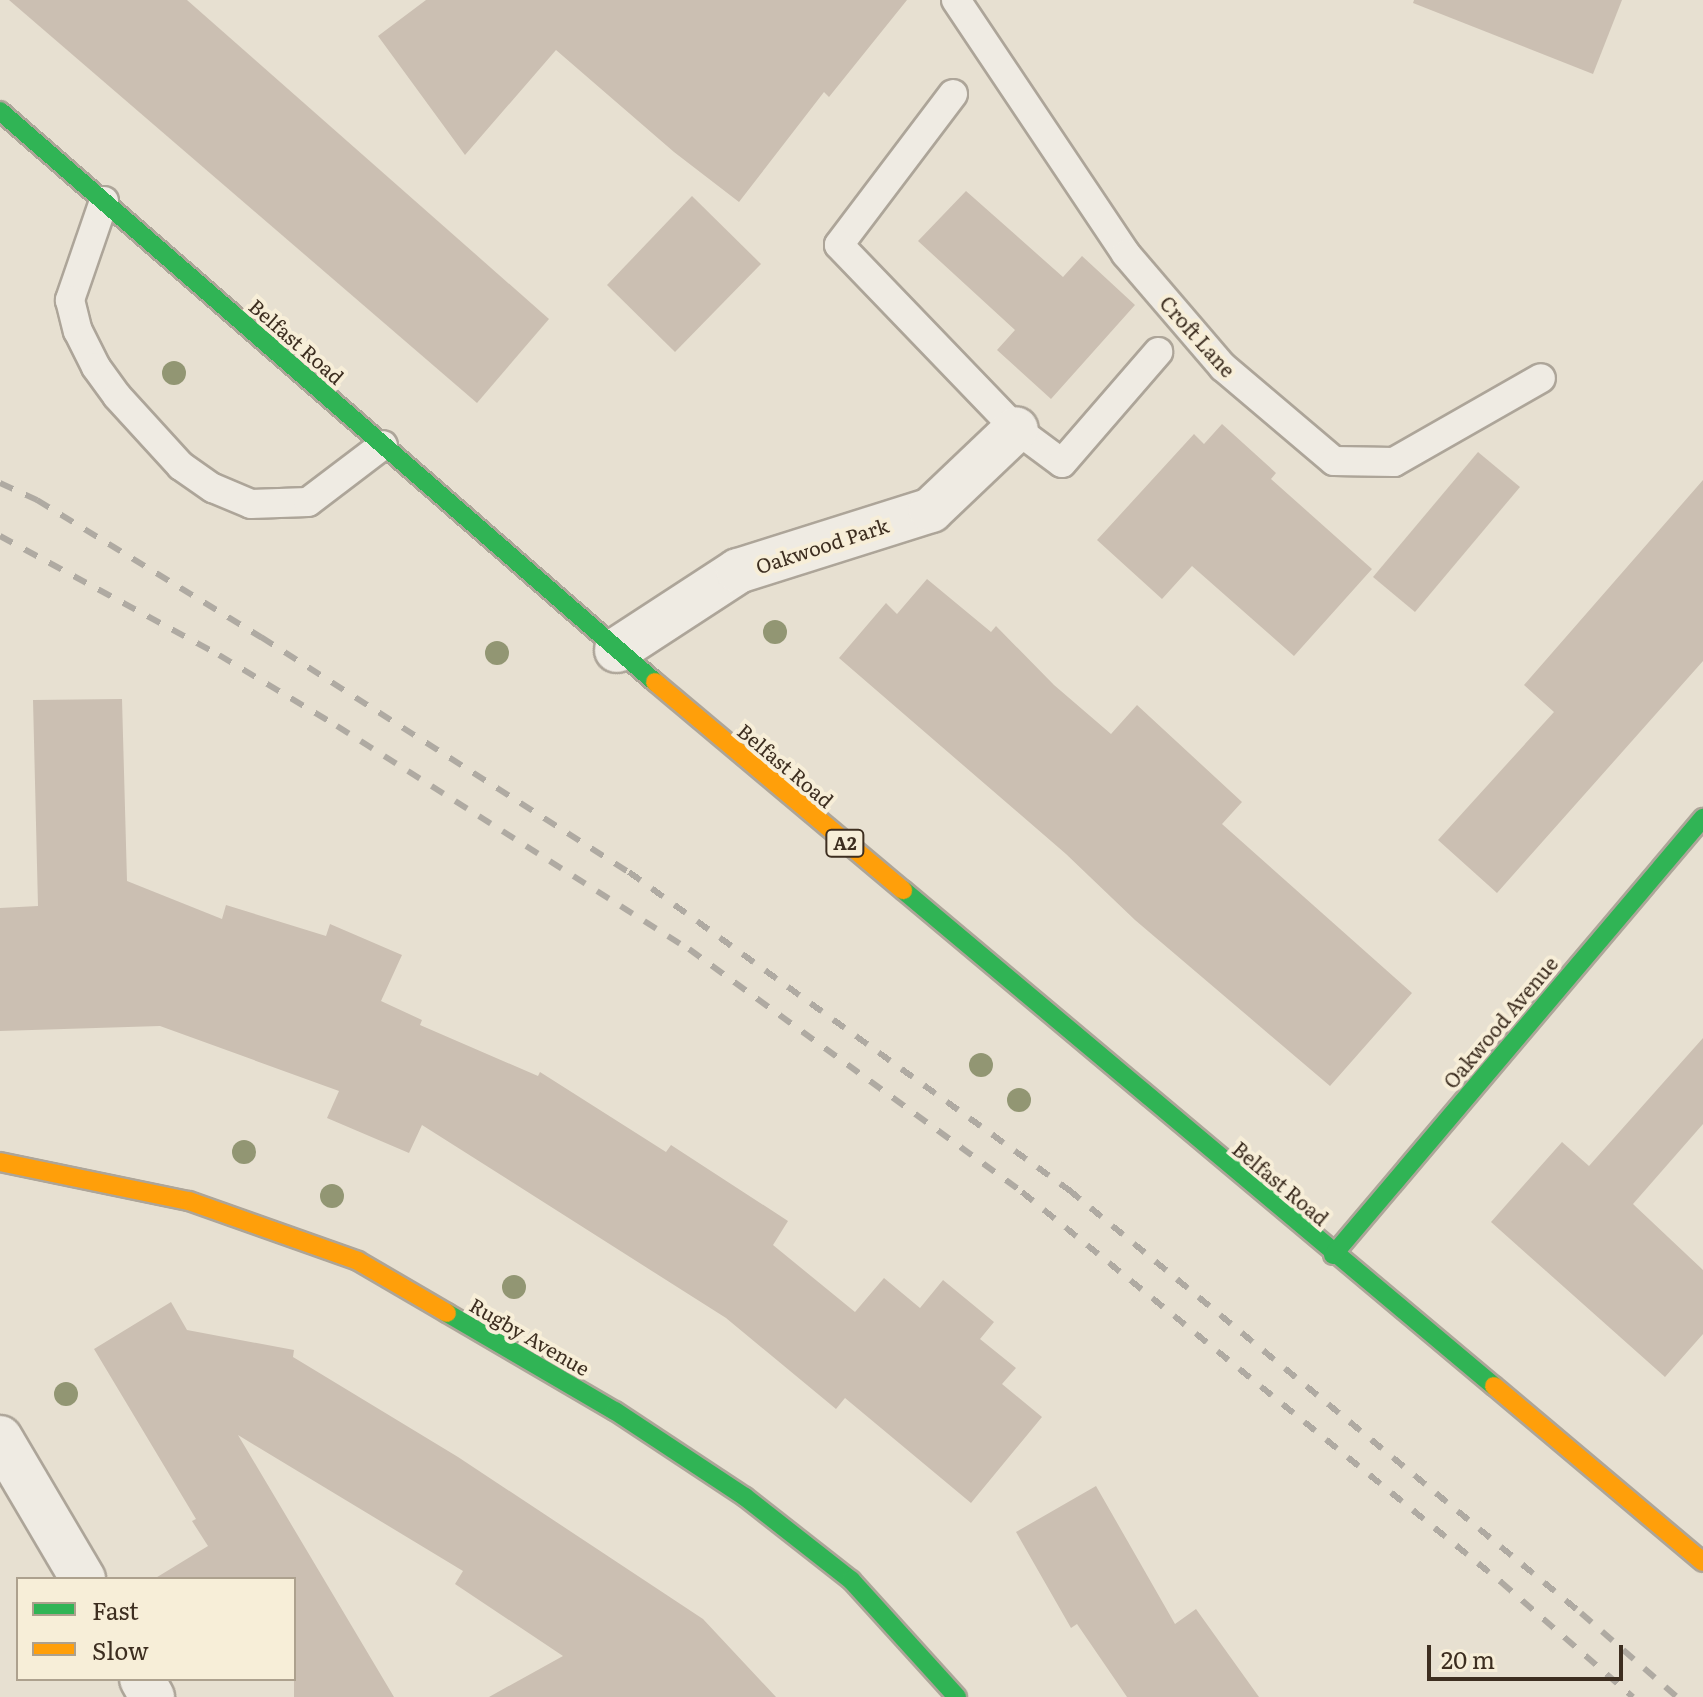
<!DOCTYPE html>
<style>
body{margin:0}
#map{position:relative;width:1703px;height:1697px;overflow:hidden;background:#e7e0d1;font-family:Literata,serif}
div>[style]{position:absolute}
.building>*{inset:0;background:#cbbfb2}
.roads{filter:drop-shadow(2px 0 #ada599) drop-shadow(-2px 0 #ada599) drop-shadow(0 2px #ada599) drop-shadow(0 -2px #ada599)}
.lane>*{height:28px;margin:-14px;padding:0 14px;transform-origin:14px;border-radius:14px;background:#efebe3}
.street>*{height:44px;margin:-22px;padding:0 22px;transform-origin:22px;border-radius:22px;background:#efebe3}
.fast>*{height:18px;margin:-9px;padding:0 9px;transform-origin:9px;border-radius:9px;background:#30b455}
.slow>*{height:18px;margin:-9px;padding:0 9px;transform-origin:9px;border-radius:9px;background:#ff9f0a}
.rail>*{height:6px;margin-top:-3px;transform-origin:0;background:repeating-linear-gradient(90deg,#afaaa2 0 14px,transparent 0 28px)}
.trees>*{width:24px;height:24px;margin:-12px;border-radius:50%;background:#929673}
span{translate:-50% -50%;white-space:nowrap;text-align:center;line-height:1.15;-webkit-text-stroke:8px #f7eed8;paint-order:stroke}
.shield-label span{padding:2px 6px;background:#f7eed8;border:2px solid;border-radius:6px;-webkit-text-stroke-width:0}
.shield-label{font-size:18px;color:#3d2e20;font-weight:700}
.street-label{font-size:20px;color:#3d2e20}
.legend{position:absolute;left:16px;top:1577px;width:280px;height:104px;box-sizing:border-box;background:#f7eed8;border:2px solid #ada18e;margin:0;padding:10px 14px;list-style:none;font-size:24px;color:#3d2e20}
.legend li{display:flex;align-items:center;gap:16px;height:40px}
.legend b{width:40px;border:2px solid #ada18e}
.scale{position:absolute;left:1427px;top:1645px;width:196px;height:36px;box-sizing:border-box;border:4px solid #3d2e20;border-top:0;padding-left:10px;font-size:24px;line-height:28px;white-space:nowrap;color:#3d2e20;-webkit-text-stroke:6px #f7eed8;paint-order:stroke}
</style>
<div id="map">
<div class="building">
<div style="clip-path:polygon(9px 0,187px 0,549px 319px,477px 403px)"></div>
<div style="clip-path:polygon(426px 0,907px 0,829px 97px,824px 92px,739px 202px,674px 152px,556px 50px,465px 155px,378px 36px)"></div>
<div style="clip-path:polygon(1414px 0,1622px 0,1593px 74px,1413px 3px)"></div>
<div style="clip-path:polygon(966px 191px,1063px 277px,1082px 256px,1135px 305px,1051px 399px,997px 350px,1015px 330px,918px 241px)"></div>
<div style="clip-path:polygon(692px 196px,761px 264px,675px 352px,607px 285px)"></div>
<div style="clip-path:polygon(1222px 424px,1276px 473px,1271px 479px,1372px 569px,1294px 656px,1192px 566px,1162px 599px,1097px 540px,1194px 434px,1204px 444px)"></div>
<div style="clip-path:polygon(1478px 452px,1520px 487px,1415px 612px,1373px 577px)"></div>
<div style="clip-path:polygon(1703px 480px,1703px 661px,1497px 893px,1438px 840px,1554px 712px,1524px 685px)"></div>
<div style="clip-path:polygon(927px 579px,991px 632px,996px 626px,1054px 685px,1111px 734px,1137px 705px,1242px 802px,1222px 824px,1412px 993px,1330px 1086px,1135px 920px,1066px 854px,839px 658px,886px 603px,897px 614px)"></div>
<div style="clip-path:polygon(122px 699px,127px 881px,222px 919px,226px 905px,326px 936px,330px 924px,402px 955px,381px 1001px,422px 1020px,420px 1025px,538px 1076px,540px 1072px,666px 1152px,671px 1145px,788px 1221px,773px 1245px,855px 1312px,884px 1278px,920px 1308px,943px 1280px,994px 1322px,980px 1339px,1016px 1368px,1002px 1384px,1042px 1417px,971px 1503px,845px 1398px,836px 1409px,726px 1318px,422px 1125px,409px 1153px,327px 1118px,339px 1091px,160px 1026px,0 1031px,0 908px,38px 906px,33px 700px)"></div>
<div style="clip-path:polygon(1703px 1038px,1703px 1124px,1633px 1204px,1703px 1270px,1703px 1334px,1665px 1377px,1491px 1222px,1562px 1142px,1589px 1166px)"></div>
<div style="clip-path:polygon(171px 1302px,187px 1330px,294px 1350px,293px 1357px,458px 1457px,703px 1619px,776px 1697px,489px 1697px,563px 1656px,455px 1584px,463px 1571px,238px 1435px,394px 1697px,294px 1697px,294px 1579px,154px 1579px,208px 1546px,192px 1521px,196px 1519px,94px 1349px)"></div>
<div style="clip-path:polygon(1096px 1486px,1175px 1624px,1196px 1609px,1259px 1697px,1127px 1697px,1077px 1624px,1071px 1628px,1016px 1532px)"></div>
</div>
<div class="roads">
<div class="lane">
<div style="left:956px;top:0;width:306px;rotate:56.2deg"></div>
<div style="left:1126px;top:254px;width:149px;rotate:49.4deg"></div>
<div style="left:1223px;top:367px;width:145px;rotate:40.3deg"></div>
<div style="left:1334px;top:461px;width:60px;rotate:1deg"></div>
<div style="left:1394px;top:462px;width:169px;rotate:-29.7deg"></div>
<div style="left:953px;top:94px;width:189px;rotate:127.1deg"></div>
<div style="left:839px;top:245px;width:255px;rotate:46.1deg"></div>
<div style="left:1016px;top:429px;width:57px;rotate:36.5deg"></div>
<div style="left:1062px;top:463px;width:147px;rotate:-49.1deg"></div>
<div style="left:104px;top:201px;width:105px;rotate:109deg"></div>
<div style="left:70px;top:300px;width:32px;rotate:76deg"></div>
<div style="left:78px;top:331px;width:40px;rotate:63.4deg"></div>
<div style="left:96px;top:367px;width:36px;rotate:54deg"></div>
<div style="left:117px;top:396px;width:95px;rotate:47.6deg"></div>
<div style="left:181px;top:466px;width:39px;rotate:35deg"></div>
<div style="left:213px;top:488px;width:41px;rotate:22.8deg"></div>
<div style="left:251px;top:504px;width:57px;rotate:-2deg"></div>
<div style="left:308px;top:502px;width:94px;rotate:-37.2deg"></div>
</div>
<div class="street">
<div style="left:617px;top:650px;width:145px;rotate:-33.1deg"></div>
<div style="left:738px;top:571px;width:202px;rotate:-17.5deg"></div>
<div style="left:931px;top:510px;width:117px;rotate:-43.6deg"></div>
<div style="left:0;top:1438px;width:164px;rotate:59.5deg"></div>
<div style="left:142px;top:1679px;width:21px;rotate:61deg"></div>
</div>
<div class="fast">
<div style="left:0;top:111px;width:869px;rotate:41.08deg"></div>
<div style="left:903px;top:890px;width:772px;rotate:40.01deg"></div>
<div style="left:1333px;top:1255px;width:573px;rotate:-49.75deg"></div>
<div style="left:447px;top:1313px;width:194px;rotate:30.3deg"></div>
<div style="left:615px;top:1411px;width:156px;rotate:33.5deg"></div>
<div style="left:745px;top:1497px;width:135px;rotate:38.1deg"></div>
<div style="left:851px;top:1580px;width:158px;rotate:47.8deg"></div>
</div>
<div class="slow">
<div style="left:655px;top:682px;width:324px;rotate:40deg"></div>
<div style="left:0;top:1162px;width:193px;rotate:11.7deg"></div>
<div style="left:189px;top:1201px;width:179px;rotate:19.5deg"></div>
<div style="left:358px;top:1261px;width:103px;rotate:30.3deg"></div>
<div style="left:1494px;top:1386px;width:273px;rotate:40.1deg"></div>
</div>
</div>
<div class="rail">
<div style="left:0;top:483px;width:41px;rotate:24.7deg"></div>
<div style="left:37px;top:500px;width:263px;rotate:31.5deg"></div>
<div style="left:261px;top:637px;width:437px;rotate:32.6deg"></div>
<div style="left:629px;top:872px;width:543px;rotate:35.86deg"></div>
<div style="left:1069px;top:1190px;width:664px;rotate:39.56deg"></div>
<div style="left:1581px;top:1613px;width:128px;rotate:41.2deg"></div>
<div style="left:0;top:536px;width:249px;rotate:28.5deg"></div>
<div style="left:219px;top:655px;width:138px;rotate:31deg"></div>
<div style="left:337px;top:726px;width:417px;rotate:32.4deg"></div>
<div style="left:689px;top:949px;width:412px;rotate:36.1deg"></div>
<div style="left:1022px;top:1192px;width:618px;rotate:39.15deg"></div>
<div style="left:1501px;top:1582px;width:175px;rotate:41.1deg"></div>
</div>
<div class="trees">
<div style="left:174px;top:373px"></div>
<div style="left:775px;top:632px"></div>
<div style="left:497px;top:653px"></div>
<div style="left:981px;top:1065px"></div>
<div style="left:1019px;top:1100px"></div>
<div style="left:244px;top:1152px"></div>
<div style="left:332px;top:1196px"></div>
<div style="left:514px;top:1287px"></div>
<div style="left:66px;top:1394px"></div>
</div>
<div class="shield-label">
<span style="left:845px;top:843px">A2</span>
</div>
<div class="street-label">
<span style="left:1198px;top:336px;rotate:48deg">Croft Lane</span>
<span style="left:297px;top:341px;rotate:41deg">Belfast Road</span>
<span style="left:822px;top:545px;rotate:-18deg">Oakwood Park</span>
<span style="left:786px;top:765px;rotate:40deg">Belfast Road</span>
<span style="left:1500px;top:1022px;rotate:-50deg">Oakwood Avenue</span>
<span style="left:1281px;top:1183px;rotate:40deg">Belfast Road</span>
<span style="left:530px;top:1336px;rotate:30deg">Rugby Avenue</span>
</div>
<ul class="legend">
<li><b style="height:10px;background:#30b455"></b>Fast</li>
<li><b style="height:10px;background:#ff9f0a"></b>Slow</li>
</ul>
<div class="scale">20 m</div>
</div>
